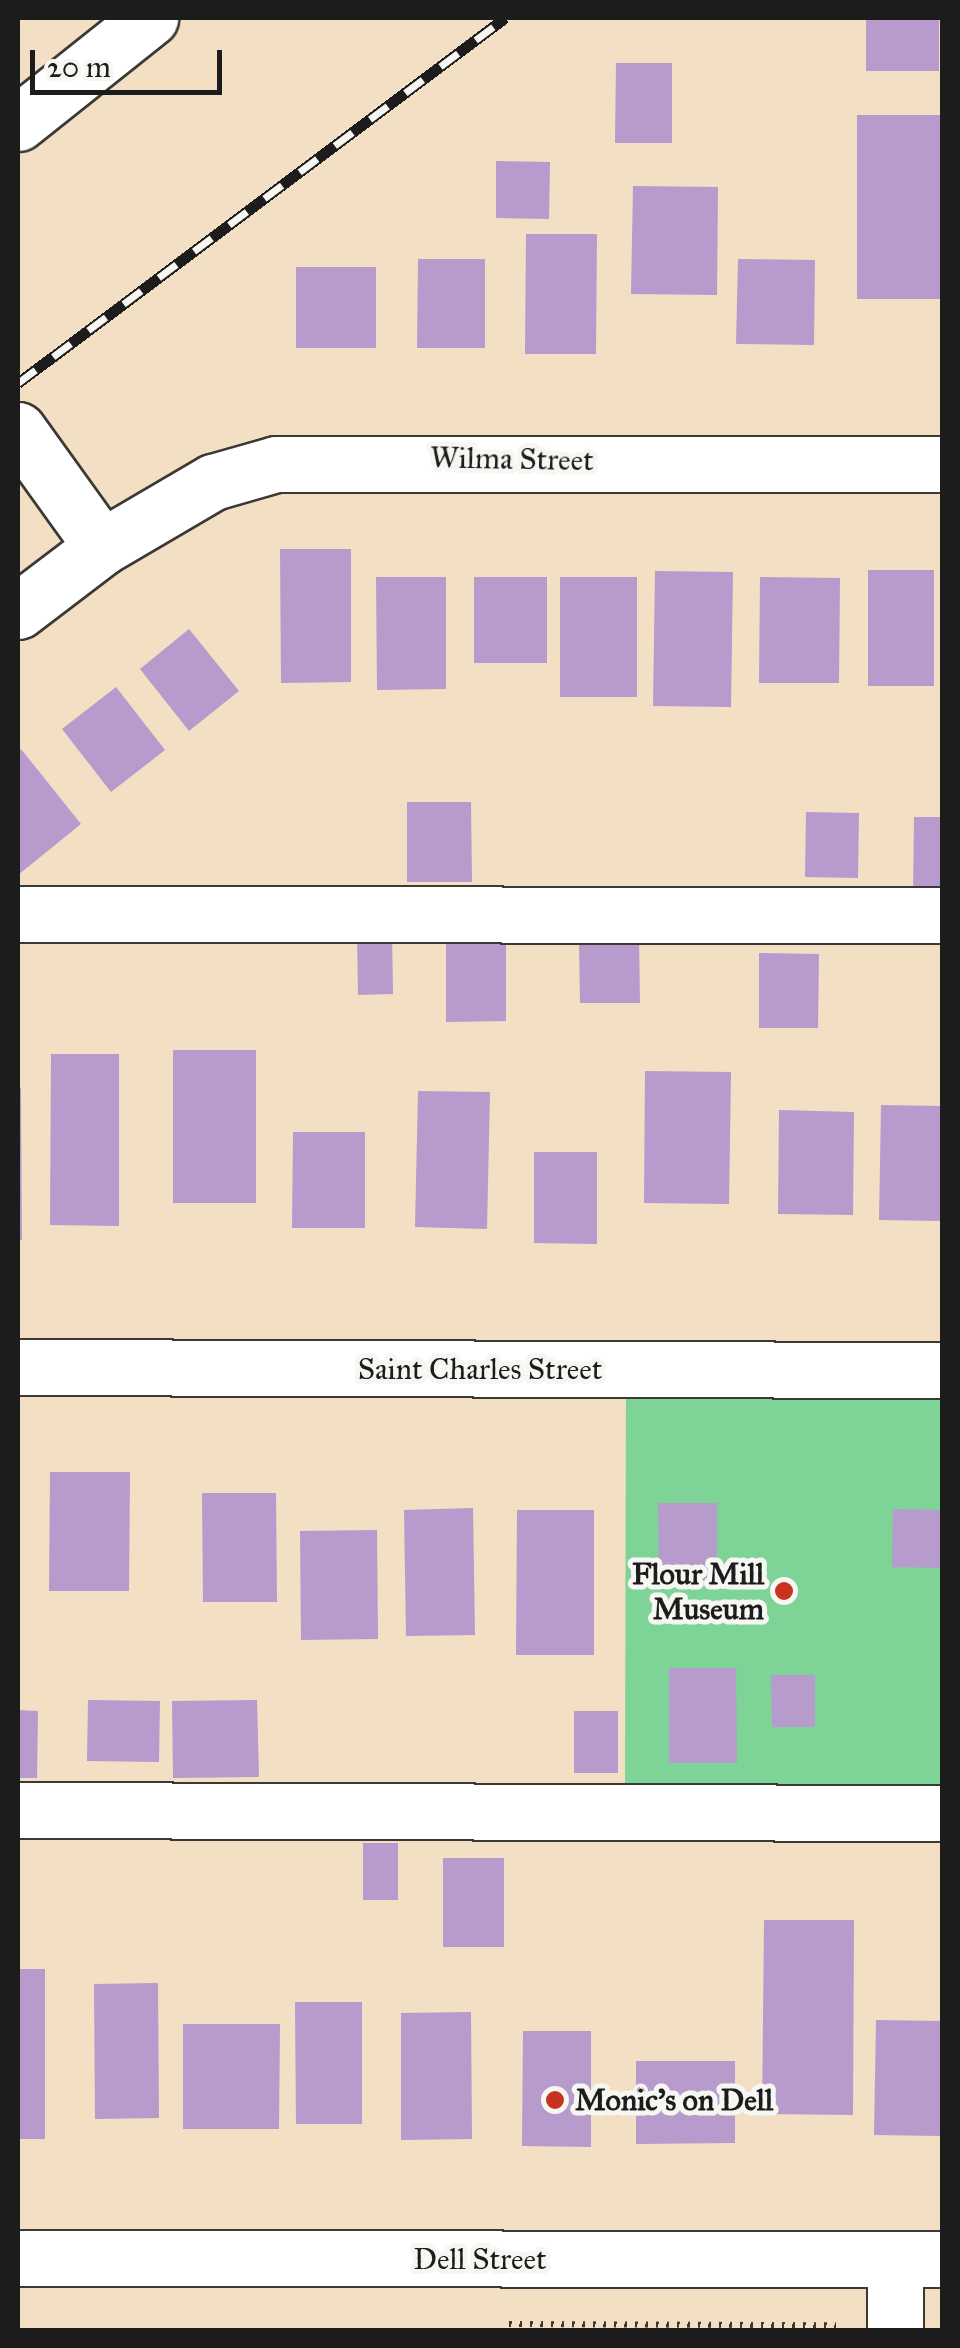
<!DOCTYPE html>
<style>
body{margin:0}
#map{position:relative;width:960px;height:2348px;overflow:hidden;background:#f2dfc4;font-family:"IM FELL Great Primer",serif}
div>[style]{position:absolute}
.green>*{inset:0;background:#7ed396}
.building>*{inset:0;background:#b69bcc}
.path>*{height:6px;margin-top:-3px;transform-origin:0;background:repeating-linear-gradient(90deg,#3c3935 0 2.5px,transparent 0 10.5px)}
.roads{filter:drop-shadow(2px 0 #3c3935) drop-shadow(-2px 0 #3c3935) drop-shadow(0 2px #3c3935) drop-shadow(0 -2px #3c3935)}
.minor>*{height:55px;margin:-27.5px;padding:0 27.5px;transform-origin:27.5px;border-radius:27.5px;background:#fff}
.rail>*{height:11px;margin-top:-5.5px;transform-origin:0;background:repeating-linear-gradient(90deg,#f6f6f2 0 22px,#1c1c1c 0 44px);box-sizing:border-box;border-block:2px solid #1c1c1c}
.dots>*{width:28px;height:28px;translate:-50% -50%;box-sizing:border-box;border:5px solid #f6f6f2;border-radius:50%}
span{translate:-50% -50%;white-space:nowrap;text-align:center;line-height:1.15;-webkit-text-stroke:10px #f6f6f2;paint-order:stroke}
.street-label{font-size:30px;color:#1c1c1c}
.poi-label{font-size:30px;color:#1c1c1c;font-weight:700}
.right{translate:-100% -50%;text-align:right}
.left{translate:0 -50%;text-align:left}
.frame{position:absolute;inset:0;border:20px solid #1c1c1c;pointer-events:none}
.scale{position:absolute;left:30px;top:50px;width:192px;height:45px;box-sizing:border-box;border:5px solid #1c1c1c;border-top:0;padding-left:12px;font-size:30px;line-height:35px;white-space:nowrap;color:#1c1c1c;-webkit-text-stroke:8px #f6f6f2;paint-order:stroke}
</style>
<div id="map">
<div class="green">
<div style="clip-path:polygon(626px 1372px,942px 1374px,942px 1810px,625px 1808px)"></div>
</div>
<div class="building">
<div style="clip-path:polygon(866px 18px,939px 18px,939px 71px,866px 71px)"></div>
<div style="clip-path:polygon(616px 63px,672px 63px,672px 143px,615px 143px)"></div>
<div style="clip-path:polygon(857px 115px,940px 115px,940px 299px,857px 299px)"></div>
<div style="clip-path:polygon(496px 161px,550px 162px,549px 219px,496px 218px)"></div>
<div style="clip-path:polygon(633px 186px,718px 187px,717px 295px,631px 294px)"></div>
<div style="clip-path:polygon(526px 234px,597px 234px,596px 354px,525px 354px)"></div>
<div style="clip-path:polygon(418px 259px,485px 259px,485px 348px,417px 348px)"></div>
<div style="clip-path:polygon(738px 259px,815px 260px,814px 345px,736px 344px)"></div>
<div style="clip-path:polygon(296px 267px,376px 267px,376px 348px,296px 348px)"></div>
<div style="clip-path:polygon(280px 549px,351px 549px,351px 682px,281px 683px)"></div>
<div style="clip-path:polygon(868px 570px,934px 570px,934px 686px,868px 686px)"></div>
<div style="clip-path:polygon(655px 571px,733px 572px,731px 707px,653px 706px)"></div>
<div style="clip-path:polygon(376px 577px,446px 577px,446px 689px,377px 690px)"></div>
<div style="clip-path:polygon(474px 577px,547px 577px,547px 663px,474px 663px)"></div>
<div style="clip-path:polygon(560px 577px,637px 577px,637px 697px,560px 697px)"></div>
<div style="clip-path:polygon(760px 577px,840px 578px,839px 683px,759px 683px)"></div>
<div style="clip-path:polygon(189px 629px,239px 691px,189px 731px,140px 669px)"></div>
<div style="clip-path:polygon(116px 687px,165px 750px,111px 792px,62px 729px)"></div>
<div style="clip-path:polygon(21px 749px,81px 824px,18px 875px,18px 752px)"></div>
<div style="clip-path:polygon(407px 802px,471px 802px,472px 882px,407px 882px)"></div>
<div style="clip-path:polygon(806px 812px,859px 813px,858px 878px,805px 877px)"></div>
<div style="clip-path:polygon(914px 817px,942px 817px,942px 899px,913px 898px)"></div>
<div style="clip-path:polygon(357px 933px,392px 933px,393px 994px,358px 995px)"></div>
<div style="clip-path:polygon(446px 937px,506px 937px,506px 1021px,446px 1022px)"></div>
<div style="clip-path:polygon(639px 939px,640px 1003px,580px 1003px,579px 940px)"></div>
<div style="clip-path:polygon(759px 953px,819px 954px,818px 1028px,759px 1028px)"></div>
<div style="clip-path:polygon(173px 1050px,256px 1050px,256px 1203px,173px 1203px)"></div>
<div style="clip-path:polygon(51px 1054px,119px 1054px,119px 1226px,50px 1225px)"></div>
<div style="clip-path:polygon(645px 1071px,731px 1072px,729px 1204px,644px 1203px)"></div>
<div style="clip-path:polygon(18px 1088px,21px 1088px,22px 1240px,18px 1240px)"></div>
<div style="clip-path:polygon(418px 1091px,490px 1092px,487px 1229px,415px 1227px)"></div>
<div style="clip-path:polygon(881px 1105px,942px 1106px,942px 1221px,879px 1220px)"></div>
<div style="clip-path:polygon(779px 1110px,854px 1112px,853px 1215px,778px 1214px)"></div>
<div style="clip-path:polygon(293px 1132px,365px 1132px,365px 1228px,292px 1228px)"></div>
<div style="clip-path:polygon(534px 1152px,597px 1152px,597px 1244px,534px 1243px)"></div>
<div style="clip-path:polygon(50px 1472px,130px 1472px,129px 1591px,49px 1591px)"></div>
<div style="clip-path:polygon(202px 1493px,276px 1493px,277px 1602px,203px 1602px)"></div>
<div style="clip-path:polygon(658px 1503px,717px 1503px,717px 1580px,659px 1581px)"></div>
<div style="clip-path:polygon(473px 1508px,475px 1635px,406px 1636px,404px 1510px)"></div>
<div style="clip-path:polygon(893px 1509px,942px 1510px,942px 1568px,892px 1567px)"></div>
<div style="clip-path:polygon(517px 1510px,594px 1510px,594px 1655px,516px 1655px)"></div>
<div style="clip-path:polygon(377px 1530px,378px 1639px,301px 1640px,300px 1531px)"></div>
<div style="clip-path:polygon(669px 1668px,736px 1668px,737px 1763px,669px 1763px)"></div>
<div style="clip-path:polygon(771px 1675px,815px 1675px,815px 1727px,772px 1727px)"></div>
<div style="clip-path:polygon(88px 1700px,160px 1701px,159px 1762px,87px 1761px)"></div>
<div style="clip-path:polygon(257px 1700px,259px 1777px,173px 1778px,172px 1701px)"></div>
<div style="clip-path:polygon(18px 1710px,38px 1711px,37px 1778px,18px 1778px)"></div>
<div style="clip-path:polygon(574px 1711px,618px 1711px,618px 1773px,574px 1773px)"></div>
<div style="clip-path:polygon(363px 1843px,398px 1843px,398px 1900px,363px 1900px)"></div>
<div style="clip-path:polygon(443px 1858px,504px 1858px,504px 1947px,443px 1947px)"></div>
<div style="clip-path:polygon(764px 1920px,854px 1920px,853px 2115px,762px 2114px)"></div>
<div style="clip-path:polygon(18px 1969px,45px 1969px,45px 2139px,18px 2139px)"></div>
<div style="clip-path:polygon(158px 1983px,159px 2118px,95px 2119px,94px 1984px)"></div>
<div style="clip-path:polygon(295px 2002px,362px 2002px,362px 2124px,296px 2124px)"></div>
<div style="clip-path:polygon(471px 2012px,472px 2139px,401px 2140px,401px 2013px)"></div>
<div style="clip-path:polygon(876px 2020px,942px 2021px,942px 2136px,874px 2135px)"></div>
<div style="clip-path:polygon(183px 2024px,280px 2024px,279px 2129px,183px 2129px)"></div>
<div style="clip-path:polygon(523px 2031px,591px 2031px,591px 2147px,522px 2146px)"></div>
<div style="clip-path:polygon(636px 2061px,735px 2061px,735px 2143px,636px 2144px)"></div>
</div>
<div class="path">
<div style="left:509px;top:2324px;width:327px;rotate:0.2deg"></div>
</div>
<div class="roads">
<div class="minor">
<div style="left:18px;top:123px;width:169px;rotate:-38.5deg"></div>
<div style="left:18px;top:430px;width:144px;rotate:54.3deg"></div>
<div style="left:18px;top:611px;width:106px;rotate:-37.3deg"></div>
<div style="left:102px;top:547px;width:129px;rotate:-30.4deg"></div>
<div style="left:213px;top:482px;width:66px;rotate:-15.9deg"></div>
<div style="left:276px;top:464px;width:666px"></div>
<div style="left:18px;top:914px;width:924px;rotate:0.06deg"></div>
<div style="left:18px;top:1367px;width:924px;rotate:0.19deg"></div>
<div style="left:18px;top:1810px;width:924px;rotate:0.19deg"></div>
<div style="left:18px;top:2258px;width:924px;rotate:0.06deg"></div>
<div style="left:895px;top:2330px;width:71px;rotate:-90deg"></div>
</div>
</div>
<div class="rail">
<div style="left:18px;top:383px;width:609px;rotate:-36.85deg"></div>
</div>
<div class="dots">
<div style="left:784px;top:1591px;background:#c8321e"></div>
<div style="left:555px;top:2100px;background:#c8321e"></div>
</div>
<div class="street-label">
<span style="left:512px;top:459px;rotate:1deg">Wilma Street</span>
<span style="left:480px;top:1369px">Saint Charles Street</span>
<span style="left:480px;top:2259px">Dell Street</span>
</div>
<div class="poi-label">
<span class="right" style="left:764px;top:1591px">Flour Mill<br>Museum</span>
<span class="left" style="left:575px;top:2100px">Monic's on Dell</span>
</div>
<div class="frame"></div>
<div class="scale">20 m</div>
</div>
